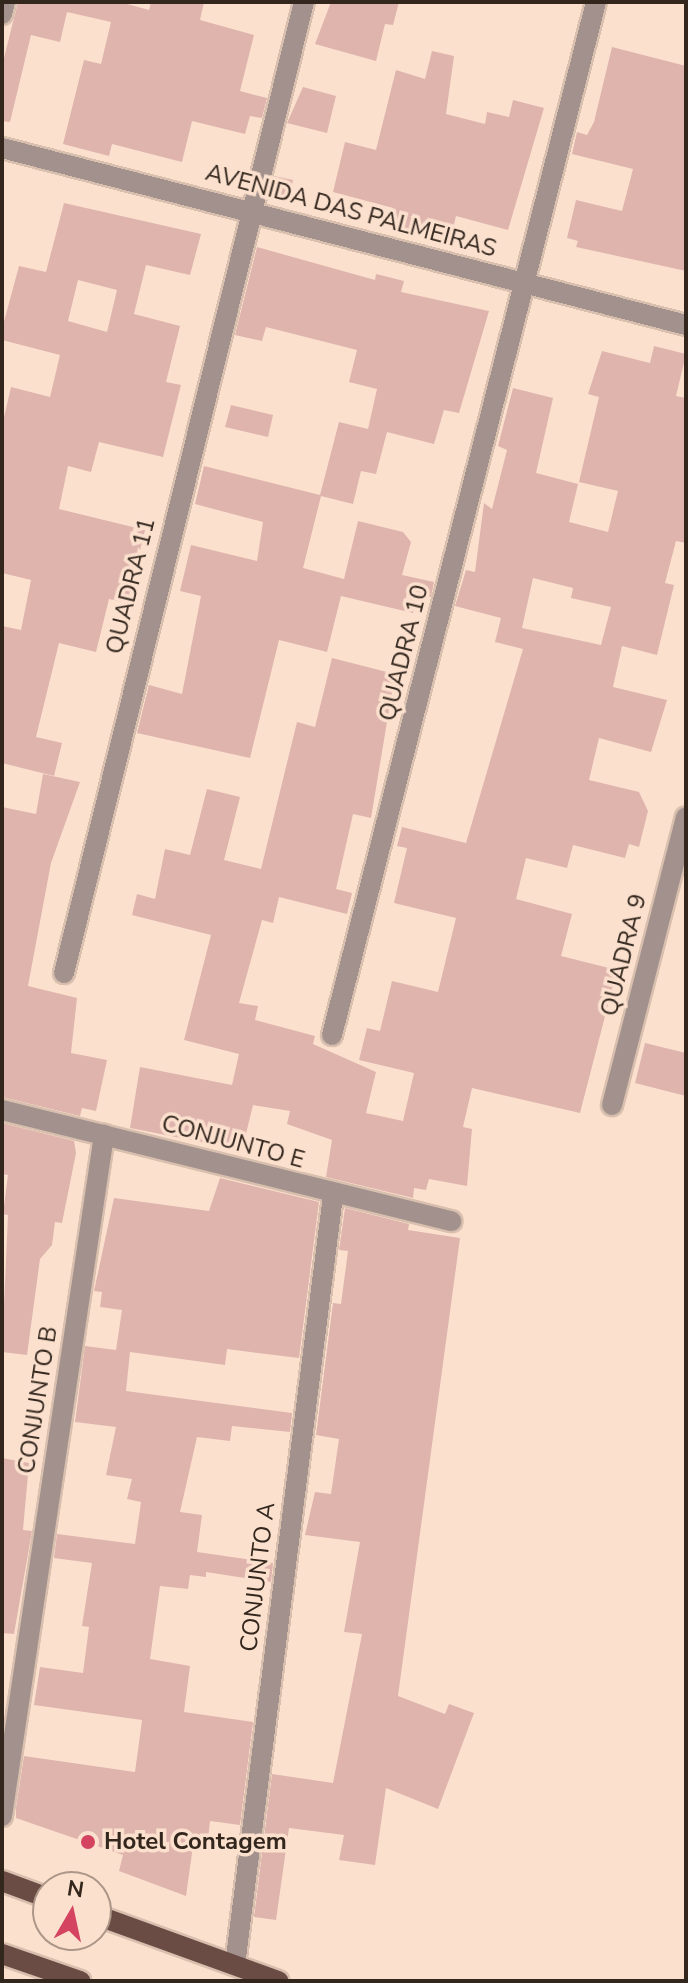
<!DOCTYPE html>
<style>
body{margin:0}
#map{position:relative;width:688px;height:1983px;overflow:hidden;background:#fce0ce;font-family:"Nunito Sans",sans-serif}
div>[style]{position:absolute}
.building>*{inset:0;background:#deb4ad}
.roads{filter:drop-shadow(2px 0 #d8bfae) drop-shadow(-2px 0 #d8bfae) drop-shadow(0 2px #d8bfae) drop-shadow(0 -2px #d8bfae)}
.minor>*{height:20px;margin:-10px;padding:0 10px;transform-origin:10px;border-radius:10px;background:#a3918d}
.major>*{height:20px;margin:-10px;padding:0 10px;transform-origin:10px;border-radius:10px;background:#6a4c45}
.dots>*{width:22px;height:22px;translate:-50% -50%;box-sizing:border-box;border:4px solid #fce0ce;border-radius:50%}
span{translate:-50% -50%;white-space:nowrap;text-align:center;line-height:1.15;-webkit-text-stroke:7px #fce0ce;paint-order:stroke}
.street-label{font-size:24px;color:#32261d}
.poi-label{font-size:24px;color:#32261d;font-weight:700}
.left{translate:0 -50%;text-align:left}
.frame{position:absolute;inset:0;border:4px solid #32261d;pointer-events:none}
.north{position:absolute;left:32px;top:1871px;width:80px;height:80px;box-sizing:border-box;background:#fce0ce;border:2px solid #ab9687;border-radius:50%;rotate:9deg;font-size:22px;font-weight:700;line-height:32px;text-align:center;color:#32261d}
.north::after{content:'';display:block;margin:auto;width:28px;height:36px;background:#d44461;clip-path:polygon(50% 0,100% 100%,50% 72%,0 100%)}
</style>
<div id="map">
<div class="building">
<div style="clip-path:polygon(18px 2px,120px 2px,149px 10px,151px 2px,204px 2px,200px 20px,254px 35px,240px 91px,267px 98px,262px 118px,250px 116px,245px 134px,192px 121px,182px 162px,112px 144px,109px 156px,63px 144px,84px 60px,101px 64px,111px 22px,67px 12px,60px 42px,31px 35px,10px 122px,2px 121px,2px 66px)"></div>
<div style="clip-path:polygon(331px 2px,399px 2px,393px 25px,385px 24px,376px 61px,315px 44px)"></div>
<div style="clip-path:polygon(612px 47px,686px 66px,686px 271px,576px 247px,578px 241px,567px 238px,576px 200px,622px 211px,633px 169px,572px 154px,577px 132px,587px 135px,594px 122px)"></div>
<div style="clip-path:polygon(432px 51px,454px 56px,446px 114px,485px 124px,487px 112px,509px 117px,513px 100px,544px 108px,508px 230px,456px 216px,450px 241px,389px 226px,393px 208px,333px 192px,345px 142px,376px 150px,396px 70px,425px 79px)"></div>
<div style="clip-path:polygon(303px 87px,336px 96px,327px 133px,287px 123px)"></div>
<div style="clip-path:polygon(274px 176px,293px 180px,289px 200px,269px 196px)"></div>
<div style="clip-path:polygon(evenodd,64px 203px,201px 234px,190px 275px,146px 265px,134px 314px,180px 326px,166px 382px,181px 385px,163px 457px,99px 442px,91px 472px,68px 466px,59px 509px,145px 530px,127px 603px,109px 599px,96px 652px,59px 643px,36px 737px,62px 743px,54px 776px,2px 763px,2px 626px,21px 630px,31px 580px,2px 573px,2px 426px,11px 387px,50px 397px,60px 355px,2px 340px,2px 329px,19px 266px,46px 272px,64px 203px,78px 280px,117px 290px,107px 332px,68px 321px,78px 280px)"></div>
<div style="clip-path:polygon(257px 247px,375px 280px,376px 274px,404px 281px,401px 292px,489px 311px,459px 413px,444px 410px,434px 444px,387px 432px,376px 474px,361px 471px,353px 504px,321px 496px,303px 568px,344px 579px,358px 521px,403px 532px,411px 542px,402px 575px,434px 582px,431px 597px,417px 592px,413px 613px,341px 596px,327px 652px,279px 640px,250px 758px,137px 733px,149px 685px,182px 694px,201px 596px,180px 591px,191px 545px,257px 561px,263px 522px,195px 504px,204px 466px,320px 495px,339px 422px,368px 429px,377px 389px,349px 382px,357px 350px,266px 327px,262px 341px,235px 335px)"></div>
<div style="clip-path:polygon(evenodd,654px 346px,686px 354px,676px 396px,686px 398px,686px 543px,676px 541px,665px 583px,674px 585px,657px 655px,622px 646px,613px 687px,667px 700px,651px 752px,599px 738px,589px 780px,639px 792px,648px 811px,639px 847px,629px 844px,625px 858px,573px 845px,567px 868px,526px 858px,516px 899px,572px 914px,561px 956px,617px 970px,580px 1113px,472px 1088px,463px 1127px,472px 1129px,467px 1186px,429px 1179px,426px 1190px,414px 1188px,413px 1198px,326px 1177px,332px 1140px,287px 1124px,290px 1111px,253px 1105px,242px 1150px,130px 1128px,140px 1067px,232px 1085px,239px 1054px,184px 1040px,211px 935px,132px 915px,137px 894px,155px 899px,165px 849px,190px 855px,207px 789px,240px 797px,224px 860px,261px 869px,297px 722px,315px 727px,332px 658px,395px 674px,371px 818px,353px 814px,336px 889px,352px 893px,347px 914px,279px 897px,273px 923px,262px 920px,239px 1003px,258px 1006px,255px 1020px,315px 1036px,313px 1044px,376px 1072px,366px 1113px,403px 1121px,414px 1073px,359px 1060px,367px 1028px,380px 1031px,392px 981px,438px 992px,456px 918px,394px 903px,407px 848px,397px 846px,402px 827px,466px 843px,523px 649px,495px 642px,501px 618px,455px 606px,466px 570px,475px 572px,484px 503px,492px 509px,507px 450px,498px 446px,513px 388px,553px 398px,536px 473px,578px 484px,569px 522px,608px 532px,618px 491px,579px 482px,599px 397px,588px 394px,602px 351px,650px 363px,654px 346px,533px 578px,573px 588px,571px 598px,611px 607px,601px 645px,522px 628px,533px 578px)"></div>
<div style="clip-path:polygon(231px 405px,273px 415px,268px 437px,225px 427px)"></div>
<div style="clip-path:polygon(43px 774px,80px 782px,51px 863px,28px 986px,77px 998px,71px 1053px,107px 1060px,96px 1111px,82px 1108px,80px 1116px,2px 1097px,2px 807px,36px 814px)"></div>
<div style="clip-path:polygon(645px 1043px,686px 1053px,686px 1096px,635px 1083px)"></div>
<div style="clip-path:polygon(2px 1123px,74px 1141px,76px 1153px,62px 1223px,55px 1222px,52px 1245px,40px 1259px,27px 1355px,2px 1352px,8px 1215px,3px 1214px,8px 1175px,2px 1174px)"></div>
<div style="clip-path:polygon(220px 1178px,319px 1202px,299px 1358px,227px 1349px,225px 1365px,130px 1352px,126px 1391px,292px 1413px,290px 1432px,232px 1426px,230px 1441px,197px 1437px,180px 1512px,202px 1515px,197px 1552px,273px 1563px,271px 1582px,206px 1572px,206px 1577px,190px 1575px,188px 1589px,160px 1586px,150px 1659px,190px 1666px,184px 1712px,253px 1722px,240px 1825px,210px 1821px,207px 1848px,193px 1846px,186px 1896px,119px 1871px,123px 1855px,16px 1818px,16px 1808px,24px 1756px,135px 1772px,142px 1720px,34px 1705px,40px 1667px,83px 1673px,89px 1627px,82px 1626px,92px 1563px,54px 1558px,57px 1534px,135px 1544px,141px 1502px,127px 1499px,132px 1479px,106px 1475px,116px 1427px,75px 1422px,85px 1346px,116px 1350px,122px 1310px,100px 1307px,102px 1292px,94px 1291px,114px 1198px,209px 1211px)"></div>
<div style="clip-path:polygon(345px 1208px,409px 1224px,408px 1230px,460px 1238px,398px 1696px,445px 1714px,449px 1704px,474px 1713px,438px 1809px,386px 1788px,375px 1865px,339px 1860px,344px 1835px,289px 1828px,276px 1920px,254px 1917px,272px 1774px,333px 1783px,362px 1634px,344px 1632px,360px 1542px,305px 1535px,315px 1492px,331px 1494px,339px 1439px,316px 1435px,333px 1303px,341px 1304px,348px 1251px,339px 1250px)"></div>
<div style="clip-path:polygon(2px 1458px,29px 1463px,23px 1530px,32px 1531px,14px 1634px,2px 1633px)"></div>
</div>
<div class="roads">
<div class="minor">
<div style="left:2px;top:14px;width:12px;rotate:-76deg"></div>
<div style="left:2px;top:148px;width:707px;rotate:14.51deg"></div>
<div style="left:64px;top:973px;width:1000px;rotate:-76.12deg"></div>
<div style="left:332px;top:1035px;width:1066px;rotate:-75.66deg"></div>
<div style="left:612px;top:1105px;width:297px;rotate:-75.6deg"></div>
<div style="left:2px;top:1110px;width:463px;rotate:13.9deg"></div>
<div style="left:2px;top:1816px;width:689px;rotate:-81.48deg"></div>
<div style="left:235px;top:1965px;width:775px;rotate:-82.74deg"></div>
</div>
<div class="major">
<div style="left:2px;top:1881px;width:49px;rotate:20.3deg"></div>
<div style="left:96px;top:1915px;width:194px;rotate:19.9deg"></div>
<div style="left:2px;top:1954px;width:83px;rotate:19.1deg"></div>
</div>
</div>
<div class="dots">
<div style="left:88px;top:1842px;background:#d44461"></div>
</div>
<div class="street-label">
<span style="left:351px;top:211px;rotate:15deg">AVENIDA DAS PALMEIRAS</span>
<span style="left:131px;top:586px;rotate:-76deg">QUADRA 11</span>
<span style="left:404px;top:653px;rotate:-76deg">QUADRA 10</span>
<span style="left:624px;top:955px;rotate:-76deg">QUADRA 9</span>
<span style="left:233px;top:1142px;rotate:15deg">CONJUNTO E</span>
<span style="left:38px;top:1400px;rotate:-81deg">CONJUNTO B</span>
<span style="left:258px;top:1577px;rotate:-83deg">CONJUNTO A</span>
</div>
<div class="poi-label">
<span class="left" style="left:104px;top:1842px">Hotel Contagem</span>
</div>
<div class="frame"></div>
<div class="north">N</div>
</div>
